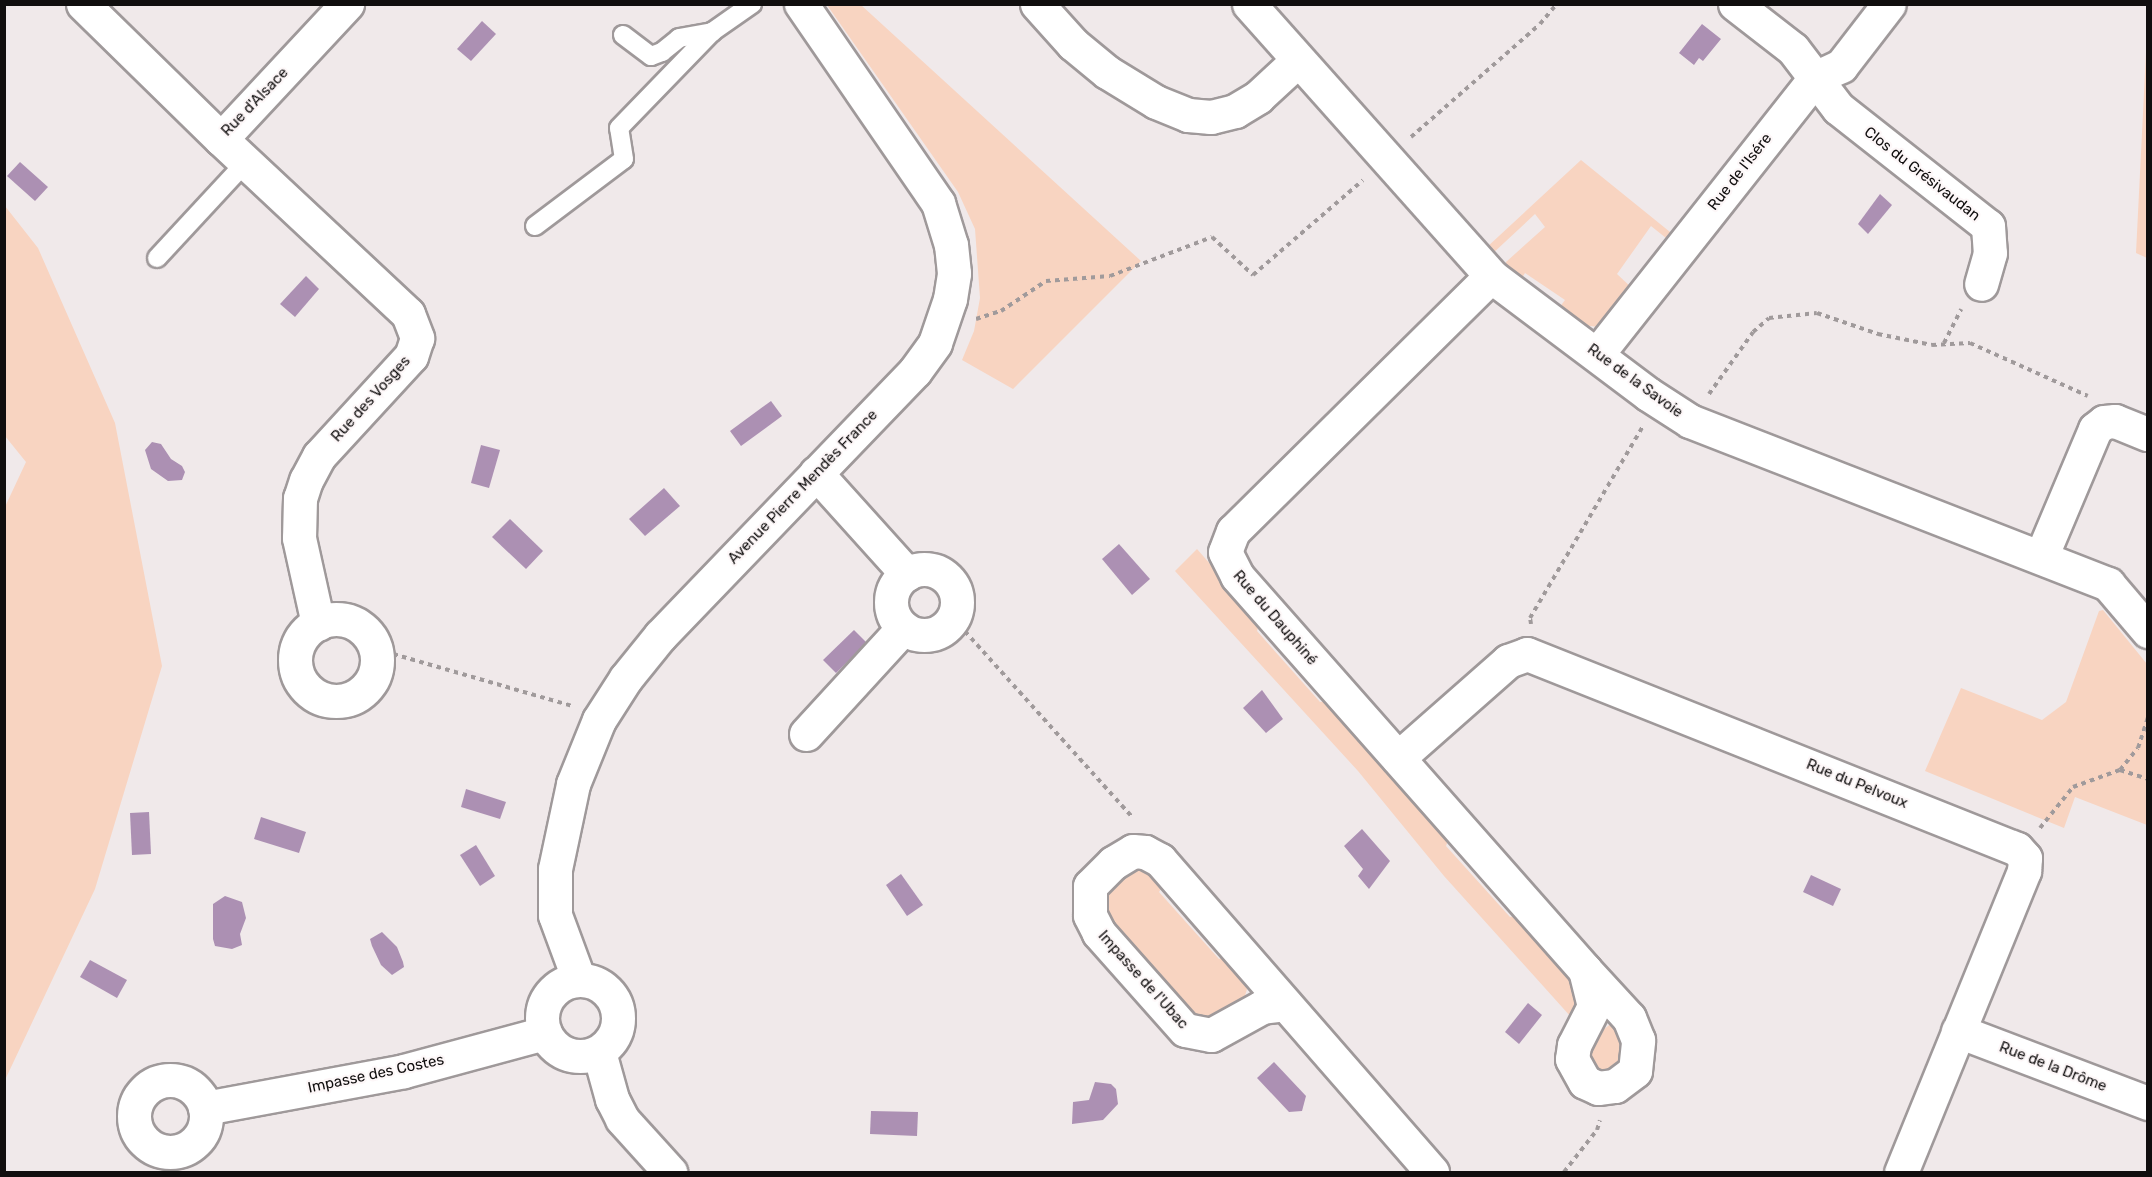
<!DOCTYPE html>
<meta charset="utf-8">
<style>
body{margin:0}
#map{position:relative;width:2152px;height:1177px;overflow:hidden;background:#f0e9ea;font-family:Rubik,sans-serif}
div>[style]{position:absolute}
.green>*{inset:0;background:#f8d4c1}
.water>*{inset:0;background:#ac90b3}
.path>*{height:4px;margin-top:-2px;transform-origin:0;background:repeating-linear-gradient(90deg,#a09a9b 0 4.5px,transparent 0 9px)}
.roads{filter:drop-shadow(2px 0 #9f999a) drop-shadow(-2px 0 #9f999a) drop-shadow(0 2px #9f999a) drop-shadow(0 -2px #9f999a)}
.service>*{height:18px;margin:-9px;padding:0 9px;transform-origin:9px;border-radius:9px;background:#fff}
.minor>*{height:33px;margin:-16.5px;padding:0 16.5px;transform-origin:16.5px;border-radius:16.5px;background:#fff}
.minor>.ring{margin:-16.5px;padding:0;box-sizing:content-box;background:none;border:33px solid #fff;border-radius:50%}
span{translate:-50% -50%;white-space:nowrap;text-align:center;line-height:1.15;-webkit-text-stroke:4.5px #fdf7f8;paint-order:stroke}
.street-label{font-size:15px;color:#100e0e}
.frame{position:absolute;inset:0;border:6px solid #100e0e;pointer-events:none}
</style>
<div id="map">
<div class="green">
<div style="clip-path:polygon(827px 5px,861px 5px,1141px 261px,1013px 389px,962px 360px,974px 331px,980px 298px,975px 229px,958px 192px)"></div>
<div style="clip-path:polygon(2147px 33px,2147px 258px,2136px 253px)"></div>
<div style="clip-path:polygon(1581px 160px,1675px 236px,1671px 242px,1651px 226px,1617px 274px,1633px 289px,1598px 327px,1583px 325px,1559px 308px,1565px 300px,1525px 273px,1520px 281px,1506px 269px,1506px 262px,1545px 227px,1535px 214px,1491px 255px,1486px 248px)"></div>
<div style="clip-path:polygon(5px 206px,38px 248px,115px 423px,162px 666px,95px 889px,5px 1080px,4px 509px,26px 462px,5px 436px)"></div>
<div style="clip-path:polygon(1197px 549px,1260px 621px,1257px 631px,1320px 702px,1332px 700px,1450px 835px,1446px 846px,1510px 917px,1521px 915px,1577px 978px,1575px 1009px,1571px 1017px,1444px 876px,1358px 771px,1175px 571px)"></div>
<div style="clip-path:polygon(2103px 610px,2147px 664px,2147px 825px,2075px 797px,2064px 828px,1925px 771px,1961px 688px,2042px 720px,2066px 702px,2099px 611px)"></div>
<div style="clip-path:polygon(1143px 868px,1165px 882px,1159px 892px,1219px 959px,1230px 955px,1245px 974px,1247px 989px,1242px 1006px,1218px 1023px,1189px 1017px,1112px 929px,1102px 897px,1128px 869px)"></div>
<div style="clip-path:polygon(1612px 1023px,1618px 1024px,1628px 1047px,1612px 1077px,1586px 1065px,1592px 1038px)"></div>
</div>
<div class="water">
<div style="clip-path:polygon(482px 21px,496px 34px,471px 61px,457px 49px)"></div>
<div style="clip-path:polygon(1702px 24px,1721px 39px,1703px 61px,1699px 58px,1694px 65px,1679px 53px)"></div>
<div style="clip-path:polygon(20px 162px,48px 187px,35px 201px,7px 176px)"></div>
<div style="clip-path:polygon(1880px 194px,1892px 205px,1868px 234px,1858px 224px)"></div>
<div style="clip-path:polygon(306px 276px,319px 289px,295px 317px,280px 304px)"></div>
<div style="clip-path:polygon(771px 401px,782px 416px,741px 446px,730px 431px)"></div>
<div style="clip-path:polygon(152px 442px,161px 444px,171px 459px,182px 466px,185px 472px,182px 480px,168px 481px,151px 469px,145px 450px)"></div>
<div style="clip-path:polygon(481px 445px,500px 450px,489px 488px,471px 483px)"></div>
<div style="clip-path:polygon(664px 488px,680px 506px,645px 536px,629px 519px)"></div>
<div style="clip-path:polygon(510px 519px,543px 551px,526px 569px,492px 537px)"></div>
<div style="clip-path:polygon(1119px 544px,1150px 579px,1132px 595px,1102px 559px)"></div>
<div style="clip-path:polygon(854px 630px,867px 643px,836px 673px,823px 660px)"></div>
<div style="clip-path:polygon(1262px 690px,1283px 719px,1266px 733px,1243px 708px)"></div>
<div style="clip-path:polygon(466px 789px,506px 802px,500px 819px,461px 807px)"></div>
<div style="clip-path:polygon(149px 812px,151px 854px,132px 855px,130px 813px)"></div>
<div style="clip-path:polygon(261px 817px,306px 832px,299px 853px,254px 839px)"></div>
<div style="clip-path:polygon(1362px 829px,1390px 861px,1369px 889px,1358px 876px,1363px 869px,1344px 846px)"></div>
<div style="clip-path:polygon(476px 845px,495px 876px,480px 886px,460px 855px)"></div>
<div style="clip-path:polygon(901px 874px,923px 905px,907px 916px,886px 885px)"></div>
<div style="clip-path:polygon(1811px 875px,1841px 889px,1833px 906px,1803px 892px)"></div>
<div style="clip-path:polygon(225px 896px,242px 902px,246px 918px,240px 934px,242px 945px,232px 949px,215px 946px,213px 939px,213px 904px)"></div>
<div style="clip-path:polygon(382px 932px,397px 947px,403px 962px,404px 967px,392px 975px,381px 965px,372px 946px,370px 939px)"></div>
<div style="clip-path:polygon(90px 960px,127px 980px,117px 998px,80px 977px)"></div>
<div style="clip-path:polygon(1528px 1003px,1542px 1015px,1519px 1044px,1505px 1032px)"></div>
<div style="clip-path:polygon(1274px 1062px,1306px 1096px,1302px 1111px,1289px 1112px,1257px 1078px)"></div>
<div style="clip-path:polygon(1095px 1082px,1111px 1084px,1116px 1089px,1118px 1104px,1103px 1120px,1072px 1124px,1073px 1102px,1089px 1100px)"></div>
<div style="clip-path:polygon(871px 1111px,918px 1112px,917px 1136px,870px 1134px)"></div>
</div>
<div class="path">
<div style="left:1411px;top:137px;width:171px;rotate:-41.2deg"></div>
<div style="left:1540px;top:24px;width:26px;rotate:-50deg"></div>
<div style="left:976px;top:319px;width:26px;rotate:-18deg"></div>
<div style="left:1001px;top:311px;width:54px;rotate:-33.7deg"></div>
<div style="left:1046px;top:281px;width:64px;rotate:-4.5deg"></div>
<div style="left:1110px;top:276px;width:109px;rotate:-20.9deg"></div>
<div style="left:1212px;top:237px;width:56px;rotate:42.8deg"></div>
<div style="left:1253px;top:275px;width:145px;rotate:-40.8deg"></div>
<div style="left:1944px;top:343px;width:38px;rotate:-63deg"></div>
<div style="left:1709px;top:394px;width:76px;rotate:-54.6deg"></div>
<div style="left:1753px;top:332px;width:21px;rotate:-41deg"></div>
<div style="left:1769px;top:318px;width:48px;rotate:-5.9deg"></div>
<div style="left:1817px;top:313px;width:65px;rotate:19deg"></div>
<div style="left:1878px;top:334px;width:55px;rotate:11.5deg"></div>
<div style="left:1932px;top:345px;width:38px;rotate:-3deg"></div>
<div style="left:1970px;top:343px;width:129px;rotate:24.2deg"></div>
<div style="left:953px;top:618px;width:269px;rotate:48deg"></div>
<div style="left:1531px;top:624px;width:6px;rotate:-99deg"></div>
<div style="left:1530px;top:618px;width:221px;rotate:-59.5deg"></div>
<div style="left:376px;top:649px;width:204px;rotate:16.2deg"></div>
<div style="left:2120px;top:770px;width:29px;rotate:18deg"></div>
<div style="left:2040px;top:828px;width:53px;rotate:-51.2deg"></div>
<div style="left:2073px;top:787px;width:50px;rotate:-19.9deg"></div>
<div style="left:2120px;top:770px;width:28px;rotate:-51deg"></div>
<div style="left:2138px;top:748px;width:33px;rotate:-72deg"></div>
<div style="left:1564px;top:1172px;width:53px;rotate:-51.8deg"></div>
<div style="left:1597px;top:1130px;width:10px;rotate:-73deg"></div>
</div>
<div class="roads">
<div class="service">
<div style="left:623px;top:35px;width:35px;rotate:37deg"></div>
<div style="left:651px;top:56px;width:12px;rotate:-20deg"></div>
<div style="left:662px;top:52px;width:22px;rotate:-39deg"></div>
<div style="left:679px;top:38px;width:34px;rotate:-10deg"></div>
<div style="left:535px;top:226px;width:111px;rotate:-37deg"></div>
<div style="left:624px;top:159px;width:31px;rotate:-99deg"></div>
<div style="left:619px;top:128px;width:134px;rotate:-45.9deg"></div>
<div style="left:712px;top:32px;width:49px;rotate:-35deg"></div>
<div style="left:157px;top:258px;width:131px;rotate:-47.2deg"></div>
</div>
<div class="minor">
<div style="left:83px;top:4px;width:193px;rotate:44.4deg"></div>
<div style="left:221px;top:139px;width:185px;rotate:-47deg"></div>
<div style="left:1037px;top:4px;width:54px;rotate:48deg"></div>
<div style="left:1073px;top:44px;width:44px;rotate:39.5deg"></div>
<div style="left:1107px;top:72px;width:57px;rotate:31.5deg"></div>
<div style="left:1156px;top:102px;width:35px;rotate:22deg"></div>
<div style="left:1188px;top:115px;width:23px;rotate:5deg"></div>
<div style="left:1211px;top:117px;width:25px;rotate:-14deg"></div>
<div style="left:1235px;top:111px;width:27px;rotate:-31deg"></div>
<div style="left:1258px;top:97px;width:54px;rotate:-42.8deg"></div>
<div style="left:1249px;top:4px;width:364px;rotate:48.3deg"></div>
<div style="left:1491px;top:276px;width:196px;rotate:36.9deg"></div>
<div style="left:1648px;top:394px;width:50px;rotate:32.7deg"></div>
<div style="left:1690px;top:421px;width:449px;rotate:21.3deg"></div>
<div style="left:2108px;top:584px;width:62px;rotate:49.6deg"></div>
<div style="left:1735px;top:4px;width:73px;rotate:37.8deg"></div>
<div style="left:1793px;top:49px;width:74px;rotate:52.7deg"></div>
<div style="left:1838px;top:108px;width:191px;rotate:38.2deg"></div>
<div style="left:1988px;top:226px;width:27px;rotate:86deg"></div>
<div style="left:1990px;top:253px;width:32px;rotate:106deg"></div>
<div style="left:221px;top:139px;width:256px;rotate:43.1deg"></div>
<div style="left:408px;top:314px;width:26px;rotate:69deg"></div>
<div style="left:417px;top:338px;width:19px;rotate:108deg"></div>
<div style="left:411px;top:356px;width:136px;rotate:132.6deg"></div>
<div style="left:319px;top:456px;width:27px;rotate:118deg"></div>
<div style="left:306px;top:480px;width:19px;rotate:108deg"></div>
<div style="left:300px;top:498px;width:40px;rotate:91.4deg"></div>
<div style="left:299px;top:538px;width:88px;rotate:77.5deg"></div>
<div style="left:1491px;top:276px;width:363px;rotate:135.3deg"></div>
<div style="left:1233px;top:531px;width:22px;rotate:111deg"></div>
<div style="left:1225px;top:552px;width:27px;rotate:63deg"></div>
<div style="left:1237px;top:576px;width:526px;rotate:48.55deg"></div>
<div style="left:1585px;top:970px;width:37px;rotate:76deg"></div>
<div style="left:1594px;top:1006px;width:44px;rotate:117.1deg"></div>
<div style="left:1574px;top:1045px;width:14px;rotate:98deg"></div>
<div style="left:1572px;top:1059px;width:26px;rotate:61deg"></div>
<div style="left:1585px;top:1082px;width:14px;rotate:25deg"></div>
<div style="left:1598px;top:1088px;width:17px;rotate:-7deg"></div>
<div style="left:1615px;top:1086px;width:25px;rotate:-37deg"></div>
<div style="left:1635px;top:1071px;width:31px;rotate:-84deg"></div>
<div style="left:1638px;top:1040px;width:24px;rotate:-112deg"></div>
<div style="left:1629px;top:1018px;width:65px;rotate:-132.5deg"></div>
<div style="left:1598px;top:353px;width:350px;rotate:-51.7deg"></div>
<div style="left:1815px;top:78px;width:29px;rotate:-25deg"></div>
<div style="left:1841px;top:66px;width:78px;rotate:-52.3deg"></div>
<div style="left:816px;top:473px;width:136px;rotate:48deg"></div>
<div style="left:2041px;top:557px;width:139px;rotate:-67.1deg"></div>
<div style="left:2095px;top:429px;width:11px;rotate:-38deg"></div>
<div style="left:2104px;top:422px;width:11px;rotate:-5deg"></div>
<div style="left:2115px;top:421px;width:35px;rotate:22deg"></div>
<div class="ring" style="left:891px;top:569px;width:33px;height:33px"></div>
<div class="ring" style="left:295px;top:619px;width:49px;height:49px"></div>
<div style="left:806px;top:734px;width:144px;rotate:-47.5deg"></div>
<div style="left:1398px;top:758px;width:147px;rotate:-41.4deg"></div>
<div style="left:1508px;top:661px;width:20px;rotate:-20deg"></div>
<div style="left:1527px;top:654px;width:527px;rotate:21.7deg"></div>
<div style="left:2017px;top:849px;width:12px;rotate:48deg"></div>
<div style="left:2025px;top:858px;width:13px;rotate:94deg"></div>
<div style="left:2024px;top:871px;width:325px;rotate:112.2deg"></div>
<div style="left:579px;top:980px;width:69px;rotate:-110.3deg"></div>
<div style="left:555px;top:915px;width:46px;rotate:-90deg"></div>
<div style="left:555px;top:869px;width:87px;rotate:-78deg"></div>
<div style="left:573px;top:784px;width:69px;rotate:-67.9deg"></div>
<div style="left:599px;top:720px;width:50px;rotate:-57.3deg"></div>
<div style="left:626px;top:678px;width:54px;rotate:-51deg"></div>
<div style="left:660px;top:636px;width:368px;rotate:-46.1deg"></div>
<div style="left:915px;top:371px;width:34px;rotate:-54deg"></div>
<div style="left:935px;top:343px;width:46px;rotate:-71.2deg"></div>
<div style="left:950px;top:299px;width:26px;rotate:-81deg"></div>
<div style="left:954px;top:273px;width:28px;rotate:-96deg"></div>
<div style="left:951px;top:245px;width:44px;rotate:-107.2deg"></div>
<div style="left:938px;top:203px;width:242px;rotate:-124.5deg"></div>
<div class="ring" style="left:542px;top:980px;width:43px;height:43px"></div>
<div style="left:1285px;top:1004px;width:23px;rotate:173deg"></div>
<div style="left:1262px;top:1007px;width:58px;rotate:151.2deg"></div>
<div style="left:1211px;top:1035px;width:26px;rotate:-169deg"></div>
<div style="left:1185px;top:1030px;width:130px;rotate:-131.6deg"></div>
<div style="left:1099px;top:933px;width:20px;rotate:-117deg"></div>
<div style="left:1090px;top:915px;width:29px;rotate:-90deg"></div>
<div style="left:1090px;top:886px;width:33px;rotate:-45deg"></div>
<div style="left:1113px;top:863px;width:23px;rotate:-31deg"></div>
<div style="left:1133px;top:851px;width:12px;rotate:5deg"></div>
<div style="left:1145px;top:852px;width:17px;rotate:28deg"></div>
<div style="left:1160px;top:860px;width:414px;rotate:48.9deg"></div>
<div style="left:1958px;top:1031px;width:203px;rotate:20.8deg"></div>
<div style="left:599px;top:1052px;width:49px;rotate:74.5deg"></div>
<div style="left:612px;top:1099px;width:22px;rotate:63deg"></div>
<div style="left:622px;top:1119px;width:72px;rotate:47.8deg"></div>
<div class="ring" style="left:134px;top:1080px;width:39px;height:39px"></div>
<div style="left:205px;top:1108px;width:202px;rotate:-10.5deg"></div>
<div style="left:404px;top:1071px;width:146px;rotate:-15.1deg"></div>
</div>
</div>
<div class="street-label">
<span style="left:255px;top:102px;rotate:-46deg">Rue d'Alsace</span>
<span style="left:1740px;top:172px;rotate:-52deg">Rue de l'Isére</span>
<span style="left:1922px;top:174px;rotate:38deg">Clos du Grésivaudan</span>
<span style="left:1635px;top:381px;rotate:36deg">Rue de la Savoie</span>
<span style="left:371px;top:399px;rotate:-48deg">Rue des Vosges</span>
<span style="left:803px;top:487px;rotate:-46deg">Avenue Pierre Mendès France</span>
<span style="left:1275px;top:618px;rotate:49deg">Rue du Dauphiné</span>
<span style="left:1857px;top:784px;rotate:22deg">Rue du Pelvoux</span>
<span style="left:1143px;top:980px;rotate:48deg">Impasse de l'Ubac</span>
<span style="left:2053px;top:1067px;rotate:21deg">Rue de la Drôme</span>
<span style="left:376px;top:1074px;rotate:-12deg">Impasse des Costes</span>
</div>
<div class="frame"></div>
</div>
